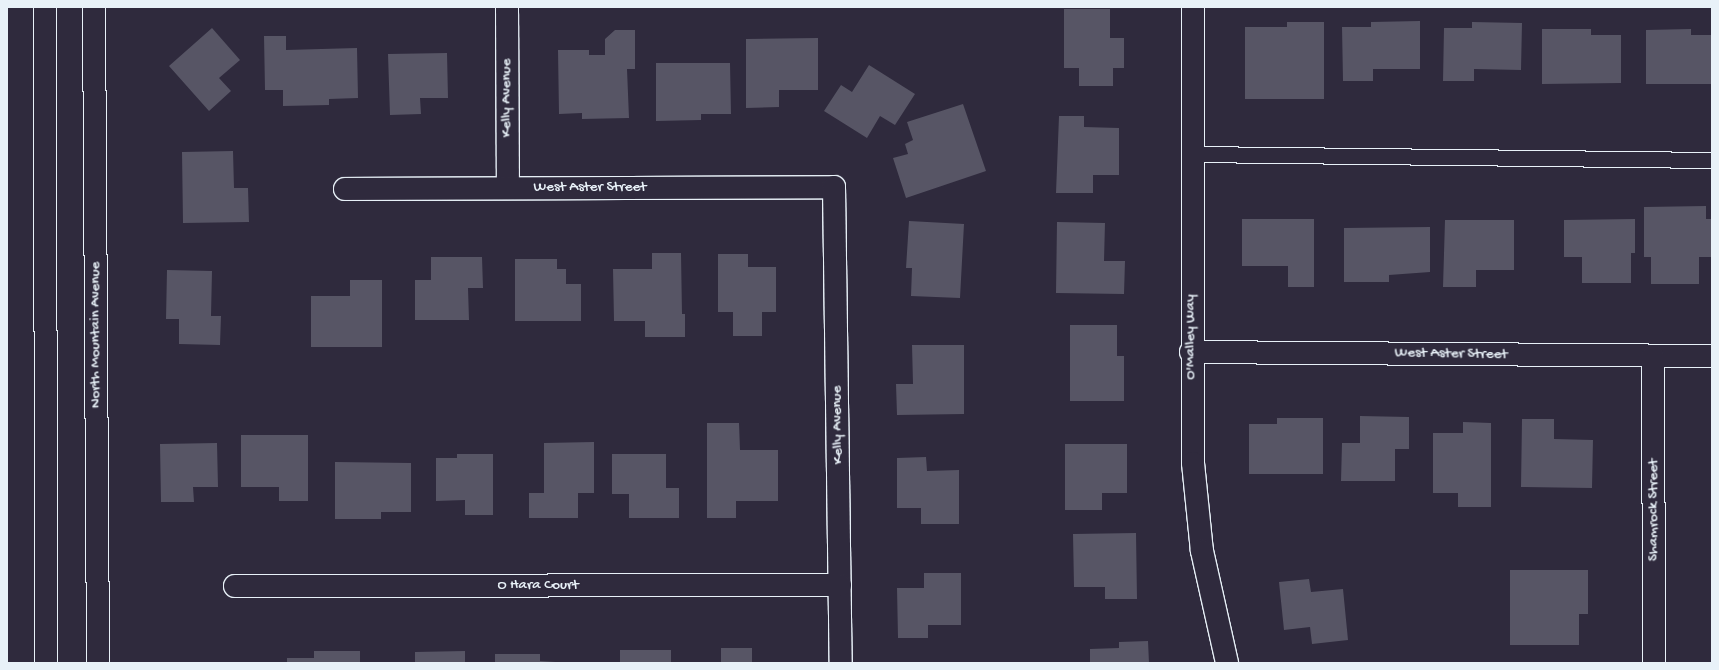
<!DOCTYPE html>
<style>
body{margin:0}
#map{position:relative;width:1719px;height:670px;overflow:hidden;background:#2f2a3d;font-family:"Gochi Hand",sans-serif}
div>[style]{position:absolute}
.building>*{inset:0;background:#575565}
.path>*{height:2.5px;margin-top:-1.25px;transform-origin:0;background:repeating-linear-gradient(90deg,#e8f1f8 0 1px,transparent 0 4px)}
.roads{filter:drop-shadow(1px 0 #e8f1f8) drop-shadow(-1px 0 #e8f1f8) drop-shadow(0 1px #e8f1f8) drop-shadow(0 -1px #e8f1f8)}
.service>*{height:15px;margin:-7.5px;padding:0 7.5px;transform-origin:7.5px;border-radius:7.5px;background:#2f2a3d}
.minor>*{height:22px;margin:-11px;padding:0 11px;transform-origin:11px;border-radius:11px;background:#2f2a3d}
.primary>*{height:22px;margin:-11px;padding:0 11px;transform-origin:11px;border-radius:11px;background:#2f2a3d}
span{translate:-50% -50%;white-space:nowrap;text-align:center;line-height:1.15;-webkit-text-stroke:3.5px #2f2a3d;paint-order:stroke}
.street-label{font-size:15px;color:#e8f1f8}
.frame{position:absolute;inset:0;border:8px solid #e8f1f8;pointer-events:none}
</style>
<div id="map">
<div class="building">
<div style="clip-path:polygon(1064px 9px,1110px 9px,1110px 38px,1124px 38px,1124px 68px,1113px 68px,1113px 86px,1079px 86px,1079px 68px,1064px 68px)"></div>
<div style="clip-path:polygon(1420px 21px,1420px 69px,1373px 69px,1373px 81px,1343px 81px,1342px 27px,1371px 27px,1371px 22px)"></div>
<div style="clip-path:polygon(1287px 22px,1324px 22px,1324px 99px,1245px 99px,1245px 27px,1287px 27px)"></div>
<div style="clip-path:polygon(1472px 22px,1522px 23px,1521px 70px,1474px 69px,1474px 81px,1443px 81px,1444px 28px,1472px 28px)"></div>
<div style="clip-path:polygon(212px 28px,240px 60px,219px 78px,231px 91px,209px 111px,169px 66px)"></div>
<div style="clip-path:polygon(1542px 29px,1591px 29px,1591px 35px,1621px 35px,1621px 83px,1542px 84px)"></div>
<div style="clip-path:polygon(1691px 29px,1691px 35px,1712px 35px,1712px 84px,1646px 84px,1646px 30px)"></div>
<div style="clip-path:polygon(615px 30px,635px 30px,635px 69px,627px 69px,629px 118px,582px 119px,582px 113px,559px 114px,558px 50px,589px 50px,589px 55px,605px 55px,605px 39px)"></div>
<div style="clip-path:polygon(264px 36px,286px 36px,286px 50px,357px 48px,358px 98px,329px 99px,329px 105px,283px 106px,283px 90px,265px 90px)"></div>
<div style="clip-path:polygon(818px 38px,818px 90px,779px 90px,779px 107px,746px 108px,746px 39px)"></div>
<div style="clip-path:polygon(447px 53px,448px 98px,420px 98px,421px 114px,390px 115px,388px 54px)"></div>
<div style="clip-path:polygon(656px 63px,730px 63px,731px 114px,701px 114px,701px 120px,656px 121px)"></div>
<div style="clip-path:polygon(869px 65px,915px 94px,895px 125px,880px 116px,867px 138px,824px 111px,841px 85px,852px 92px)"></div>
<div style="clip-path:polygon(963px 104px,986px 171px,906px 198px,893px 158px,908px 154px,905px 144px,913px 140px,907px 122px)"></div>
<div style="clip-path:polygon(1059px 116px,1084px 116px,1084px 127px,1119px 128px,1119px 175px,1093px 175px,1093px 193px,1056px 193px)"></div>
<div style="clip-path:polygon(233px 151px,234px 188px,248px 188px,249px 222px,183px 223px,182px 152px)"></div>
<div style="clip-path:polygon(1706px 206px,1706px 219px,1712px 219px,1712px 257px,1699px 257px,1699px 284px,1651px 284px,1651px 257px,1644px 257px,1644px 207px)"></div>
<div style="clip-path:polygon(1242px 219px,1314px 219px,1314px 287px,1288px 287px,1288px 266px,1242px 266px)"></div>
<div style="clip-path:polygon(1635px 219px,1635px 253px,1631px 253px,1631px 283px,1582px 283px,1582px 257px,1564px 257px,1564px 220px)"></div>
<div style="clip-path:polygon(1445px 220px,1514px 220px,1514px 270px,1476px 270px,1476px 287px,1443px 287px)"></div>
<div style="clip-path:polygon(909px 221px,964px 224px,960px 298px,911px 296px,912px 268px,906px 268px)"></div>
<div style="clip-path:polygon(1057px 222px,1105px 223px,1104px 261px,1125px 261px,1124px 294px,1056px 293px)"></div>
<div style="clip-path:polygon(1430px 227px,1430px 272px,1389px 275px,1389px 282px,1344px 282px,1344px 228px)"></div>
<div style="clip-path:polygon(652px 253px,681px 253px,682px 314px,685px 314px,685px 337px,645px 337px,645px 321px,614px 321px,613px 269px,652px 269px)"></div>
<div style="clip-path:polygon(718px 254px,748px 254px,748px 267px,776px 267px,776px 312px,762px 312px,762px 336px,733px 336px,733px 312px,718px 312px)"></div>
<div style="clip-path:polygon(431px 257px,482px 257px,483px 288px,468px 288px,469px 320px,415px 320px,415px 280px,431px 280px)"></div>
<div style="clip-path:polygon(515px 259px,557px 259px,557px 269px,566px 269px,566px 284px,581px 284px,581px 321px,515px 321px)"></div>
<div style="clip-path:polygon(167px 270px,212px 271px,211px 316px,221px 316px,220px 345px,179px 344px,179px 319px,166px 319px)"></div>
<div style="clip-path:polygon(350px 280px,382px 280px,382px 347px,311px 347px,311px 296px,350px 296px)"></div>
<div style="clip-path:polygon(1070px 325px,1117px 325px,1117px 356px,1124px 356px,1124px 401px,1070px 401px)"></div>
<div style="clip-path:polygon(912px 345px,964px 345px,964px 414px,897px 415px,896px 384px,913px 384px)"></div>
<div style="clip-path:polygon(1360px 416px,1409px 417px,1409px 449px,1395px 449px,1395px 481px,1341px 481px,1342px 443px,1360px 443px)"></div>
<div style="clip-path:polygon(1277px 418px,1323px 418px,1323px 474px,1249px 474px,1249px 424px,1277px 424px)"></div>
<div style="clip-path:polygon(1522px 419px,1554px 419px,1554px 439px,1593px 440px,1592px 488px,1521px 487px)"></div>
<div style="clip-path:polygon(1463px 422px,1491px 423px,1491px 507px,1458px 507px,1458px 493px,1433px 493px,1433px 433px,1463px 433px)"></div>
<div style="clip-path:polygon(707px 423px,739px 423px,740px 450px,778px 450px,778px 501px,736px 501px,736px 518px,707px 518px)"></div>
<div style="clip-path:polygon(241px 435px,308px 435px,308px 501px,279px 501px,279px 487px,241px 487px)"></div>
<div style="clip-path:polygon(594px 442px,594px 493px,578px 493px,578px 518px,529px 518px,529px 493px,544px 493px,544px 443px)"></div>
<div style="clip-path:polygon(217px 443px,218px 487px,193px 487px,194px 502px,161px 502px,160px 444px)"></div>
<div style="clip-path:polygon(1065px 444px,1127px 444px,1127px 493px,1102px 493px,1102px 510px,1065px 510px)"></div>
<div style="clip-path:polygon(457px 454px,493px 454px,493px 515px,465px 515px,465px 500px,436px 501px,436px 458px,457px 458px)"></div>
<div style="clip-path:polygon(612px 454px,666px 454px,666px 488px,679px 488px,679px 518px,629px 518px,629px 494px,612px 494px)"></div>
<div style="clip-path:polygon(926px 457px,927px 471px,959px 470px,959px 524px,921px 524px,921px 508px,897px 508px,897px 458px)"></div>
<div style="clip-path:polygon(335px 462px,411px 463px,411px 512px,381px 512px,381px 519px,335px 519px)"></div>
<div style="clip-path:polygon(1136px 533px,1137px 599px,1105px 599px,1105px 587px,1074px 587px,1073px 534px)"></div>
<div style="clip-path:polygon(1510px 570px,1588px 570px,1588px 614px,1579px 614px,1579px 645px,1510px 645px)"></div>
<div style="clip-path:polygon(924px 573px,961px 573px,961px 625px,928px 625px,928px 638px,898px 638px,897px 588px,924px 588px)"></div>
<div style="clip-path:polygon(1309px 579px,1311px 592px,1343px 589px,1348px 640px,1312px 644px,1310px 627px,1284px 630px,1279px 582px)"></div>
<div style="clip-path:polygon(1148px 641px,1149px 663px,1090px 663px,1090px 649px,1119px 648px,1119px 642px)"></div>
<div style="clip-path:polygon(721px 648px,752px 648px,752px 663px,721px 663px)"></div>
<div style="clip-path:polygon(620px 650px,671px 650px,671px 663px,620px 663px)"></div>
<div style="clip-path:polygon(314px 651px,360px 651px,360px 663px,287px 663px,287px 658px,314px 658px)"></div>
<div style="clip-path:polygon(465px 651px,465px 663px,415px 663px,415px 652px)"></div>
<div style="clip-path:polygon(495px 654px,540px 654px,540px 661px,571px 663px,495px 663px)"></div>
</div>
<div class="path">
<div style="left:7px;top:191px;width:2px"></div>
</div>
<div class="roads">
<div class="service">
<div style="left:1193px;top:154px;width:519px;rotate:0.66deg"></div>
</div>
<div class="minor">
<div style="left:507px;top:7px;width:181px;rotate:89.7deg"></div>
<div style="left:1193px;top:7px;width:456px;rotate:90deg"></div>
<div style="left:1193px;top:463px;width:88px;rotate:84.2deg"></div>
<div style="left:1202px;top:551px;width:115px;rotate:77.4deg"></div>
<div style="left:345px;top:189px;width:489px;rotate:-0.2deg"></div>
<div style="left:834px;top:187px;width:476px;rotate:89.2deg"></div>
<div style="left:1191px;top:352px;width:521px;rotate:0.44deg"></div>
<div style="left:1653px;top:356px;width:307px;rotate:89.8deg"></div>
<div style="left:235px;top:586px;width:605px;rotate:-0.09deg"></div>
</div>
<div class="primary">
<div style="left:45px;top:7px;width:656px;rotate:89.91deg"></div>
<div style="left:94px;top:7px;width:656px;rotate:89.65deg"></div>
</div>
</div>
<div class="street-label">
<span style="left:507px;top:98px;rotate:-90deg">Kelly Avenue</span>
<span style="left:590px;top:188px">West Aster Street</span>
<span style="left:96px;top:335px;rotate:-90deg">North Mountain Avenue</span>
<span style="left:1191px;top:337px;rotate:-90deg">O'Malley Way</span>
<span style="left:1451px;top:354px;rotate:1deg">West Aster Street</span>
<span style="left:838px;top:425px;rotate:-91deg">Kelly Avenue</span>
<span style="left:1654px;top:510px;rotate:-90deg">Shamrock Street</span>
<span style="left:538px;top:586px">O Hara Court</span>
</div>
<div class="frame"></div>
</div>
